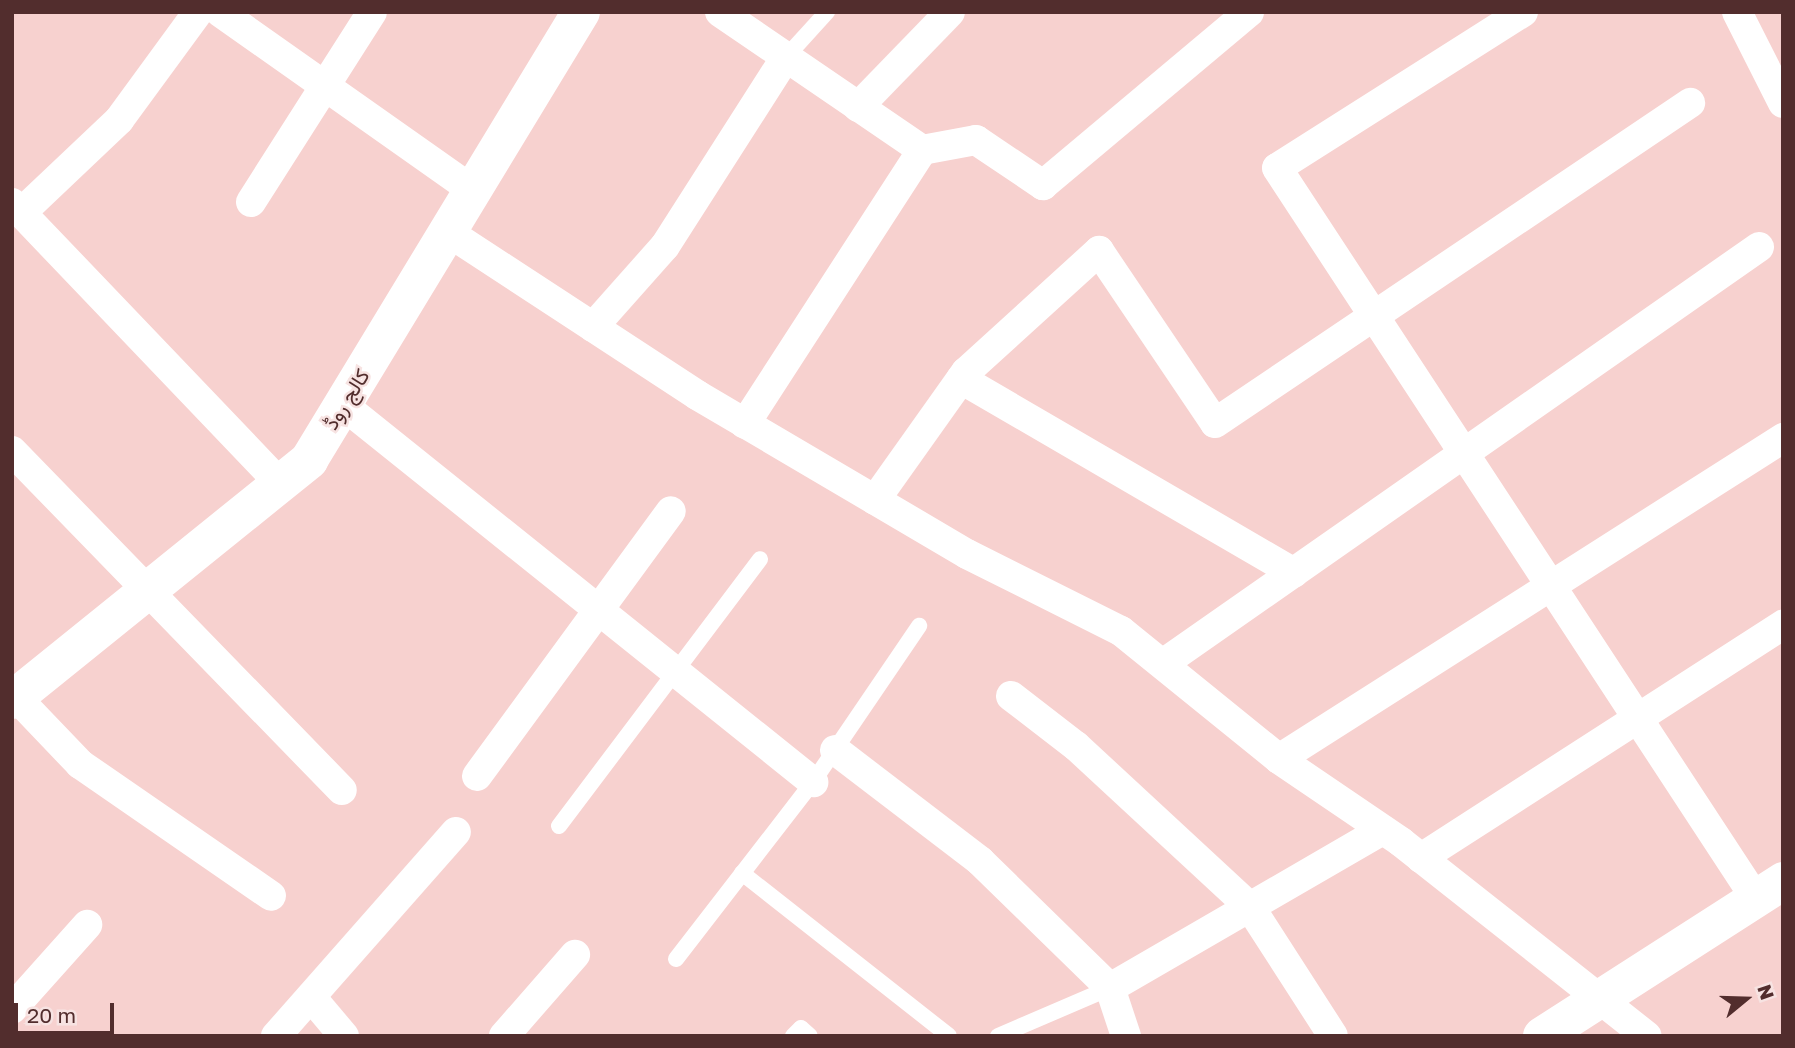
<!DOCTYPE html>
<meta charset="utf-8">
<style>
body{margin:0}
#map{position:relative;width:1795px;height:1048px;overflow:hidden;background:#f7d1cf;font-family:"Golos Text",Vazirmatn,sans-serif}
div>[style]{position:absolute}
.lane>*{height:16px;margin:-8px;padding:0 8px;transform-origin:8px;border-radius:8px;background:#fff}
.street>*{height:30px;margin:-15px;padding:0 15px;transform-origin:15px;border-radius:15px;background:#fff}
.secondary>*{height:38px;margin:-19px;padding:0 19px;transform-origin:19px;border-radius:19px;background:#fff}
span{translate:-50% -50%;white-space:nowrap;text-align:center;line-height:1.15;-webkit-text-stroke:5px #f7e3e2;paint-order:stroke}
.street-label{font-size:21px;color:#522d2d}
.frame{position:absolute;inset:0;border:14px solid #522d2d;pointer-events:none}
.north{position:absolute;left:1711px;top:964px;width:70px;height:70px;-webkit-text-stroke:5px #f7e3e2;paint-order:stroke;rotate:71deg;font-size:19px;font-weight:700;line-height:28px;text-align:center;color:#522d2d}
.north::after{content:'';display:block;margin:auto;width:24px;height:32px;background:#522d2d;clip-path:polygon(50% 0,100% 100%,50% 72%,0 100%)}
.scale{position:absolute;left:14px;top:1003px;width:100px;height:32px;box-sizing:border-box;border:4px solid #522d2d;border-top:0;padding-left:9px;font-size:21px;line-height:24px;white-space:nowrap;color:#522d2d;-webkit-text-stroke:5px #f7e3e2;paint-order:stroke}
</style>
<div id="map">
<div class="lane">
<div style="left:786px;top:57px;width:61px;rotate:-47.7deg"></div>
<div style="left:559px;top:826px;width:334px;rotate:-53deg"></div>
<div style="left:742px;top:873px;width:263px;rotate:38.2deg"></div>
<div style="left:676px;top:959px;width:224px;rotate:-52.3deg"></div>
<div style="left:813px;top:782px;width:189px;rotate:-55.8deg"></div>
<div style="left:793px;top:1036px;width:11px;rotate:-45deg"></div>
<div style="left:801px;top:1028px;width:12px;rotate:42deg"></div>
<div style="left:998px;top:1036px;width:122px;rotate:-23.2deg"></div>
</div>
<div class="street">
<div style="left:220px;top:12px;width:311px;rotate:35.2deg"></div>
<div style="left:720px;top:12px;width:245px;rotate:34.3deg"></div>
<div style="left:1523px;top:12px;width:291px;rotate:147.6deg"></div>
<div style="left:1277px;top:168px;width:874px;rotate:56.76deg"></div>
<div style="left:1737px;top:12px;width:102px;rotate:63.2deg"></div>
<div style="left:858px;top:107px;width:132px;rotate:-45.9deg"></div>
<div style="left:251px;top:202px;width:225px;rotate:-57.5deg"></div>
<div style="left:12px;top:203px;width:388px;rotate:46.3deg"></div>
<div style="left:22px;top:212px;width:134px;rotate:-43.5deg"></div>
<div style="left:119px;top:120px;width:134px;rotate:-53.8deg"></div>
<div style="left:448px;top:232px;width:298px;rotate:33.2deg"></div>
<div style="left:697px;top:395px;width:313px;rotate:30.5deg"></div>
<div style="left:967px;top:554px;width:172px;rotate:26.6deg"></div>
<div style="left:1121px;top:631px;width:203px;rotate:39deg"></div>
<div style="left:1279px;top:759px;width:148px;rotate:34.2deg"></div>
<div style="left:1401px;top:842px;width:313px;rotate:38.3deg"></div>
<div style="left:593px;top:327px;width:108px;rotate:-48.4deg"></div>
<div style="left:665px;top:246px;width:224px;rotate:-57.4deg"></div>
<div style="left:961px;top:379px;width:385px;rotate:30.2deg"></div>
<div style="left:343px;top:405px;width:603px;rotate:38.73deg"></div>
<div style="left:745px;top:424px;width:326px;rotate:-57.1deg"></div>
<div style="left:922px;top:150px;width:55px;rotate:-10.5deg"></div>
<div style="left:976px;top:140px;width:81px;rotate:33.9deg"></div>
<div style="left:1043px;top:185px;width:269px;rotate:-40deg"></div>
<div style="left:12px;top:451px;width:473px;rotate:45.8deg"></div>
<div style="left:875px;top:500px;width:157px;rotate:-54.6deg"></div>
<div style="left:966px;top:372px;width:180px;rotate:-42.3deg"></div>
<div style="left:1099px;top:251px;width:207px;rotate:56deg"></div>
<div style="left:1215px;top:423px;width:573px;rotate:-33.97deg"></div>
<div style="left:1164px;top:663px;width:726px;rotate:-34.96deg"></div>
<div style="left:1011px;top:696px;width:82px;rotate:37.6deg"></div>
<div style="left:1076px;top:746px;width:237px;rotate:42.8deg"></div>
<div style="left:1250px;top:907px;width:153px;rotate:57.2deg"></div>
<div style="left:16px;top:697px;width:93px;rotate:46.3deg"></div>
<div style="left:80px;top:764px;width:232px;rotate:34.6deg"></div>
<div style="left:835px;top:750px;width:183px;rotate:37.4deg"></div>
<div style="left:980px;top:861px;width:182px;rotate:44.3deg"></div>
<div style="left:1279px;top:759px;width:598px;rotate:-32.49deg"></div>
<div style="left:477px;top:776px;width:328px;rotate:-53.8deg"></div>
<div style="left:1421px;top:858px;width:431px;rotate:-32.8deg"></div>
<div style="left:311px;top:997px;width:51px;rotate:49.8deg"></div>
<div style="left:12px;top:1009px;width:113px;rotate:-48.2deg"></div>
<div style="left:276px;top:1036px;width:272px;rotate:-48.6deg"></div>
<div style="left:504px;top:1036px;width:108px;rotate:-48.8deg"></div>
<div style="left:1126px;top:1036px;width:51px;rotate:-108.4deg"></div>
<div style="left:1110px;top:988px;width:315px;rotate:-30.1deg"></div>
</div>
<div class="secondary">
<div style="left:12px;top:700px;width:382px;rotate:-38.9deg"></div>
<div style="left:309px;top:460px;width:524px;rotate:-58.74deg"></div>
<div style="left:1542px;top:1036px;width:287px;rotate:-32.7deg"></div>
</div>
<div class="street-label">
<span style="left:346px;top:399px;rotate:-58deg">کالج روڈ</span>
</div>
<div class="frame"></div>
<div class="north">N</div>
<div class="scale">20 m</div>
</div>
